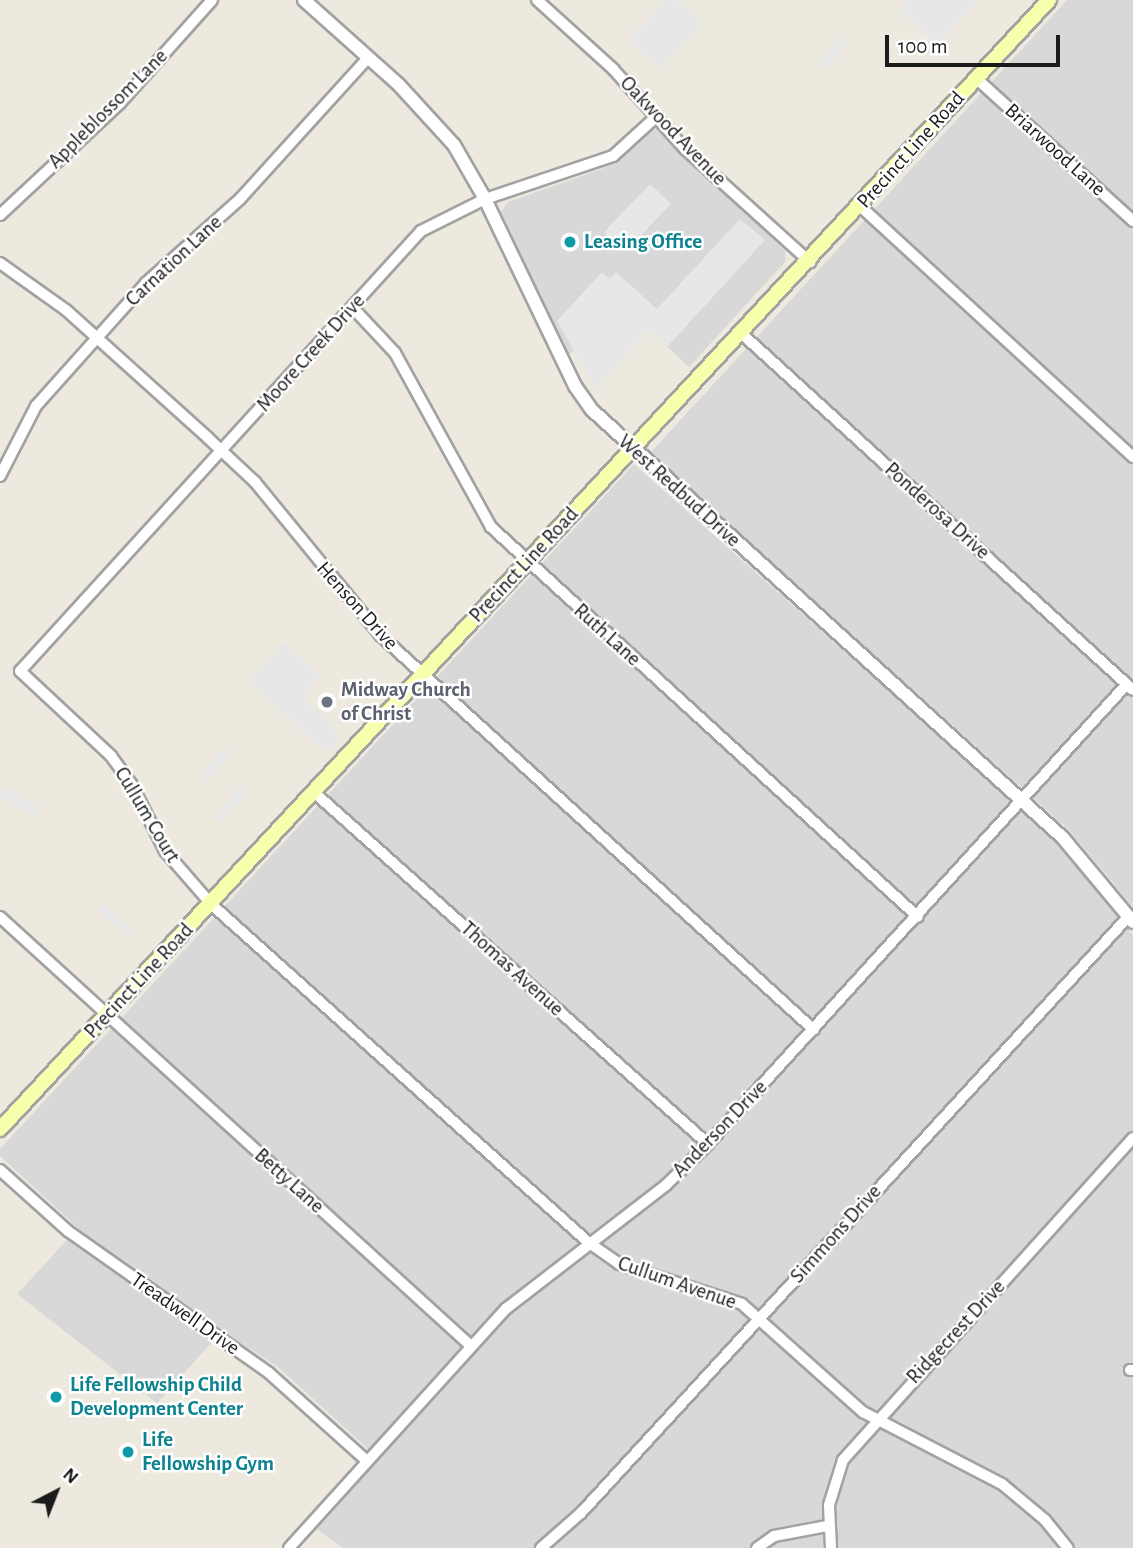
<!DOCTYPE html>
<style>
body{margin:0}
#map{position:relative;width:1133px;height:1548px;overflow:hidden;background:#eee9df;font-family:"Alegreya Sans",sans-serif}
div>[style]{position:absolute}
.residential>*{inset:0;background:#d9d8d8}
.parking>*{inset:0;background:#e7e7e7}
.roads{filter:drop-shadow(2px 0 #a2a2a2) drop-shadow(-2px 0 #a2a2a2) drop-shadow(0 2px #a2a2a2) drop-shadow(0 -2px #a2a2a2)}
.minor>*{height:10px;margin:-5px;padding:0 5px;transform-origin:5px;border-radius:5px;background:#fff}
.tertiary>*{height:12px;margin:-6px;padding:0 6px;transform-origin:6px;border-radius:6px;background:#fff}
.secondary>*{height:14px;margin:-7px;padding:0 7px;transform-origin:7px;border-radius:7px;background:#f8ffac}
.dots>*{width:19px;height:19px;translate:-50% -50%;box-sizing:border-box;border:4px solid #fff;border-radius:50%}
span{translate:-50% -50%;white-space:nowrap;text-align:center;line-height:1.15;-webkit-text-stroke:5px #fff;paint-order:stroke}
.street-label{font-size:21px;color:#1b1b1b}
.culture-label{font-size:21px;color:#0d838f;font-weight:700}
.left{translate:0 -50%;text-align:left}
.worship-label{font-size:21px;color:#5b616d;font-weight:700}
.north{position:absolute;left:21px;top:1457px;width:70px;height:70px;-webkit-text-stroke:5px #fff;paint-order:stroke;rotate:42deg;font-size:19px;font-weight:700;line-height:28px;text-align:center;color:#1b1b1b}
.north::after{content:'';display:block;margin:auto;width:24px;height:32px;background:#1b1b1b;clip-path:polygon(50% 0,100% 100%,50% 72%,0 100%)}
.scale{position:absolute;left:885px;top:35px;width:175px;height:32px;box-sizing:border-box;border:4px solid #1b1b1b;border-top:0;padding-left:9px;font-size:21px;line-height:24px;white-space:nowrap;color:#1b1b1b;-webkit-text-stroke:5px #fff;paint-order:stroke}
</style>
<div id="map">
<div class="residential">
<div style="clip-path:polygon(1067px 0,1133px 0,1133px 907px,1070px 831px,650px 453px)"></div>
<div style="clip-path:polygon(657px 128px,785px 251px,786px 261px,689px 367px,620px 302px,568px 356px,501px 212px,508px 202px,607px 167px)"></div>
<div style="clip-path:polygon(634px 464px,1036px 822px,1089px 875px,1133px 935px,1133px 1548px,343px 1548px,317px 1529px,379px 1459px,278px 1367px,222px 1331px,157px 1403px,17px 1294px,78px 1228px,0 1156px,0 1149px)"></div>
</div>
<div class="parking">
<div style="clip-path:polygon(665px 0,678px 0,703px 23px,660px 69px,628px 41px)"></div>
<div style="clip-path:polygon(906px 0,978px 0,938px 44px,898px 9px)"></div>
<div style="clip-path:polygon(843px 36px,850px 42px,825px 70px,817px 63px)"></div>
<div style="clip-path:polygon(650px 184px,671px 204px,628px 249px,619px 246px,604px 232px)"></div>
<div style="clip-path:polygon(740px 219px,765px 240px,667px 347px,650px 330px,596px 389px,557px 321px,602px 272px,610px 279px,616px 272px,657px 309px)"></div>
<div style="clip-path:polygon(284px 642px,321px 676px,306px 692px,306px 701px,335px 726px,337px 742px,327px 753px,248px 682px)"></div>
<div style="clip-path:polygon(225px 747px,232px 754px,206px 782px,199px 776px)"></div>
<div style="clip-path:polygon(242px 785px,249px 792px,220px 823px,213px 817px)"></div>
<div style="clip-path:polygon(2px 786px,40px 809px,35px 818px,0 796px)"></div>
<div style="clip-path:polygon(105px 903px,136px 933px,129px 939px,98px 910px)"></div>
</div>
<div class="roads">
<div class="minor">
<div style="left:537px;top:0;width:103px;rotate:42.2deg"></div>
<div style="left:613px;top:69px;width:108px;rotate:48deg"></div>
<div style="left:685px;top:149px;width:169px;rotate:42.1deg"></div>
<div style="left:977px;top:79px;width:211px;rotate:42.3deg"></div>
<div style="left:657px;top:116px;width:59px;rotate:137.7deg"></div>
<div style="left:613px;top:156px;width:135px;rotate:161.4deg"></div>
<div style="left:485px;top:199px;width:72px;rotate:153.4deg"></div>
<div style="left:421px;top:231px;width:595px;rotate:132.34deg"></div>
<div style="left:20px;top:671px;width:125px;rotate:43deg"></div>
<div style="left:111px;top:756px;width:36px;rotate:54deg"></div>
<div style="left:132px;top:785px;width:74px;rotate:63.4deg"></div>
<div style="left:165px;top:851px;width:70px;rotate:49deg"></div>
<div style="left:211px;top:904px;width:506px;rotate:41.88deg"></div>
<div style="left:588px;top:1242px;width:38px;rotate:35deg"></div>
<div style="left:619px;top:1264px;width:129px;rotate:18deg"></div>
<div style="left:742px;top:1304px;width:162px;rotate:41.8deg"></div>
<div style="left:863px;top:1412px;width:157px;rotate:27.4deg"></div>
<div style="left:1002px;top:1484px;width:56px;rotate:39.9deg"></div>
<div style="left:1045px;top:1520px;width:36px;rotate:51deg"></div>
<div style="left:860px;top:206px;width:371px;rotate:42.6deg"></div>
<div style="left:0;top:215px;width:164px;rotate:-43deg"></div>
<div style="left:120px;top:103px;width:138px;rotate:-48.2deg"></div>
<div style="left:0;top:263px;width:81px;rotate:35.5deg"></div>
<div style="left:66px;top:310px;width:191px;rotate:42deg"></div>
<div style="left:208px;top:438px;width:64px;rotate:43.1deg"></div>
<div style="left:255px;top:482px;width:199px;rotate:50.7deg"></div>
<div style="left:381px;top:636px;width:585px;rotate:42.3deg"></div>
<div style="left:352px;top:307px;width:63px;rotate:46.9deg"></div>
<div style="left:395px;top:353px;width:199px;rotate:61.1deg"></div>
<div style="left:491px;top:527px;width:578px;rotate:42.41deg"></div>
<div style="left:741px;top:333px;width:530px;rotate:42.32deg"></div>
<div style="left:0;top:476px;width:79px;rotate:-62.8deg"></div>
<div style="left:36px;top:406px;width:165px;rotate:-48.2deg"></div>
<div style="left:146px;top:283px;width:126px;rotate:-41.8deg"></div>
<div style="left:240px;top:199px;width:189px;rotate:-47.8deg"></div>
<div style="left:316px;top:794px;width:526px;rotate:41.76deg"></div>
<div style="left:0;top:917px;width:637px;rotate:42.33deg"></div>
<div style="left:0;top:1170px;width:91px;rotate:41.9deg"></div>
<div style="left:68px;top:1231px;width:246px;rotate:35.2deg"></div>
<div style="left:269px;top:1373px;width:132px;rotate:41.9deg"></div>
<div style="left:1130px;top:1370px;width:3px"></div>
<div style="left:289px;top:1548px;width:324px;rotate:-47.8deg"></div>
<div style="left:507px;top:1308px;width:201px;rotate:-37.7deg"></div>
<div style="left:666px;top:1185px;width:59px;rotate:-44.3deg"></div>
<div style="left:708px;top:1144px;width:622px;rotate:-47.67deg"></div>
<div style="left:541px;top:1548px;width:53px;rotate:-41.2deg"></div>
<div style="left:581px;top:1513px;width:809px;rotate:-47.45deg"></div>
<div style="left:757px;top:1548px;width:21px;rotate:-35deg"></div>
<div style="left:774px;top:1536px;width:54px;rotate:-10.7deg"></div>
<div style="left:831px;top:1548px;width:43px;rotate:-92.7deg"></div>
<div style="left:829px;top:1505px;width:47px;rotate:-72.7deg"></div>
<div style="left:843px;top:1460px;width:433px;rotate:-48deg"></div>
</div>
<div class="tertiary">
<div style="left:304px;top:0;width:127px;rotate:41.8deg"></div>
<div style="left:399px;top:85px;width:81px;rotate:47.5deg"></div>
<div style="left:454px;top:145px;width:62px;rotate:60.1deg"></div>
<div style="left:485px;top:199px;width:208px;rotate:64.3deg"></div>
<div style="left:575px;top:386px;width:29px;rotate:55deg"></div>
<div style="left:592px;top:410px;width:636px;rotate:42.26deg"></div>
<div style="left:1063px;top:838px;width:109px;rotate:50.2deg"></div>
</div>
<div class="secondary">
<div style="left:0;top:1129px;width:1541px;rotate:-47.1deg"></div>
</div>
</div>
<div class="dots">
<div style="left:570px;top:242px;background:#0f9aa8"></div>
<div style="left:327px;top:702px;background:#6b7280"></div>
<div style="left:56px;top:1397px;background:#0f9aa8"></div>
<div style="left:128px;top:1452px;background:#0f9aa8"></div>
</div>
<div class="street-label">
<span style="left:108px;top:109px;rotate:-45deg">Appleblossom Lane</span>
<span style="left:673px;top:131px;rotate:46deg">Oakwood Avenue</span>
<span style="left:911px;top:150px;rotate:-48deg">Precinct Line Road</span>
<span style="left:1055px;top:150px;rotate:42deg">Briarwood Lane</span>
<span style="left:174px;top:261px;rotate:-43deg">Carnation Lane</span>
<span style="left:311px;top:353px;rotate:-48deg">Moore Creek Drive</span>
<span style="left:679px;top:491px;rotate:42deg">West Redbud Drive</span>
<span style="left:937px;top:511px;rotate:42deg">Ponderosa Drive</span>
<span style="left:524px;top:565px;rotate:-47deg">Precinct Line Road</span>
<span style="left:357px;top:606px;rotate:48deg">Henson Drive</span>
<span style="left:607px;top:635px;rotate:42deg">Ruth Lane</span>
<span style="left:147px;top:815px;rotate:59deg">Cullum Court</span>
<span style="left:512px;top:969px;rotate:42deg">Thomas Avenue</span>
<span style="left:139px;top:981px;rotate:-47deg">Precinct Line Road</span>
<span style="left:720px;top:1129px;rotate:-46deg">Anderson Drive</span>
<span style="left:289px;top:1181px;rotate:42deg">Betty Lane</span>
<span style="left:836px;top:1234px;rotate:-48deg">Simmons Drive</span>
<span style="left:677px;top:1283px;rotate:19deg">Cullum Avenue</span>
<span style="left:185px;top:1314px;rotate:35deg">Treadwell Drive</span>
<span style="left:956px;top:1332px;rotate:-47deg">Ridgecrest Drive</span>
</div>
<div class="culture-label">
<span class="left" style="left:584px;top:242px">Leasing Office</span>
<span class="left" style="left:70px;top:1397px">Life Fellowship Child<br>Development Center</span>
<span class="left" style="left:142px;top:1452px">Life<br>Fellowship Gym</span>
</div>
<div class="worship-label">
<span class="left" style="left:341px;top:702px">Midway Church<br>of Christ</span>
</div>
<div class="north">N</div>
<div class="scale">100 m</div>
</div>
